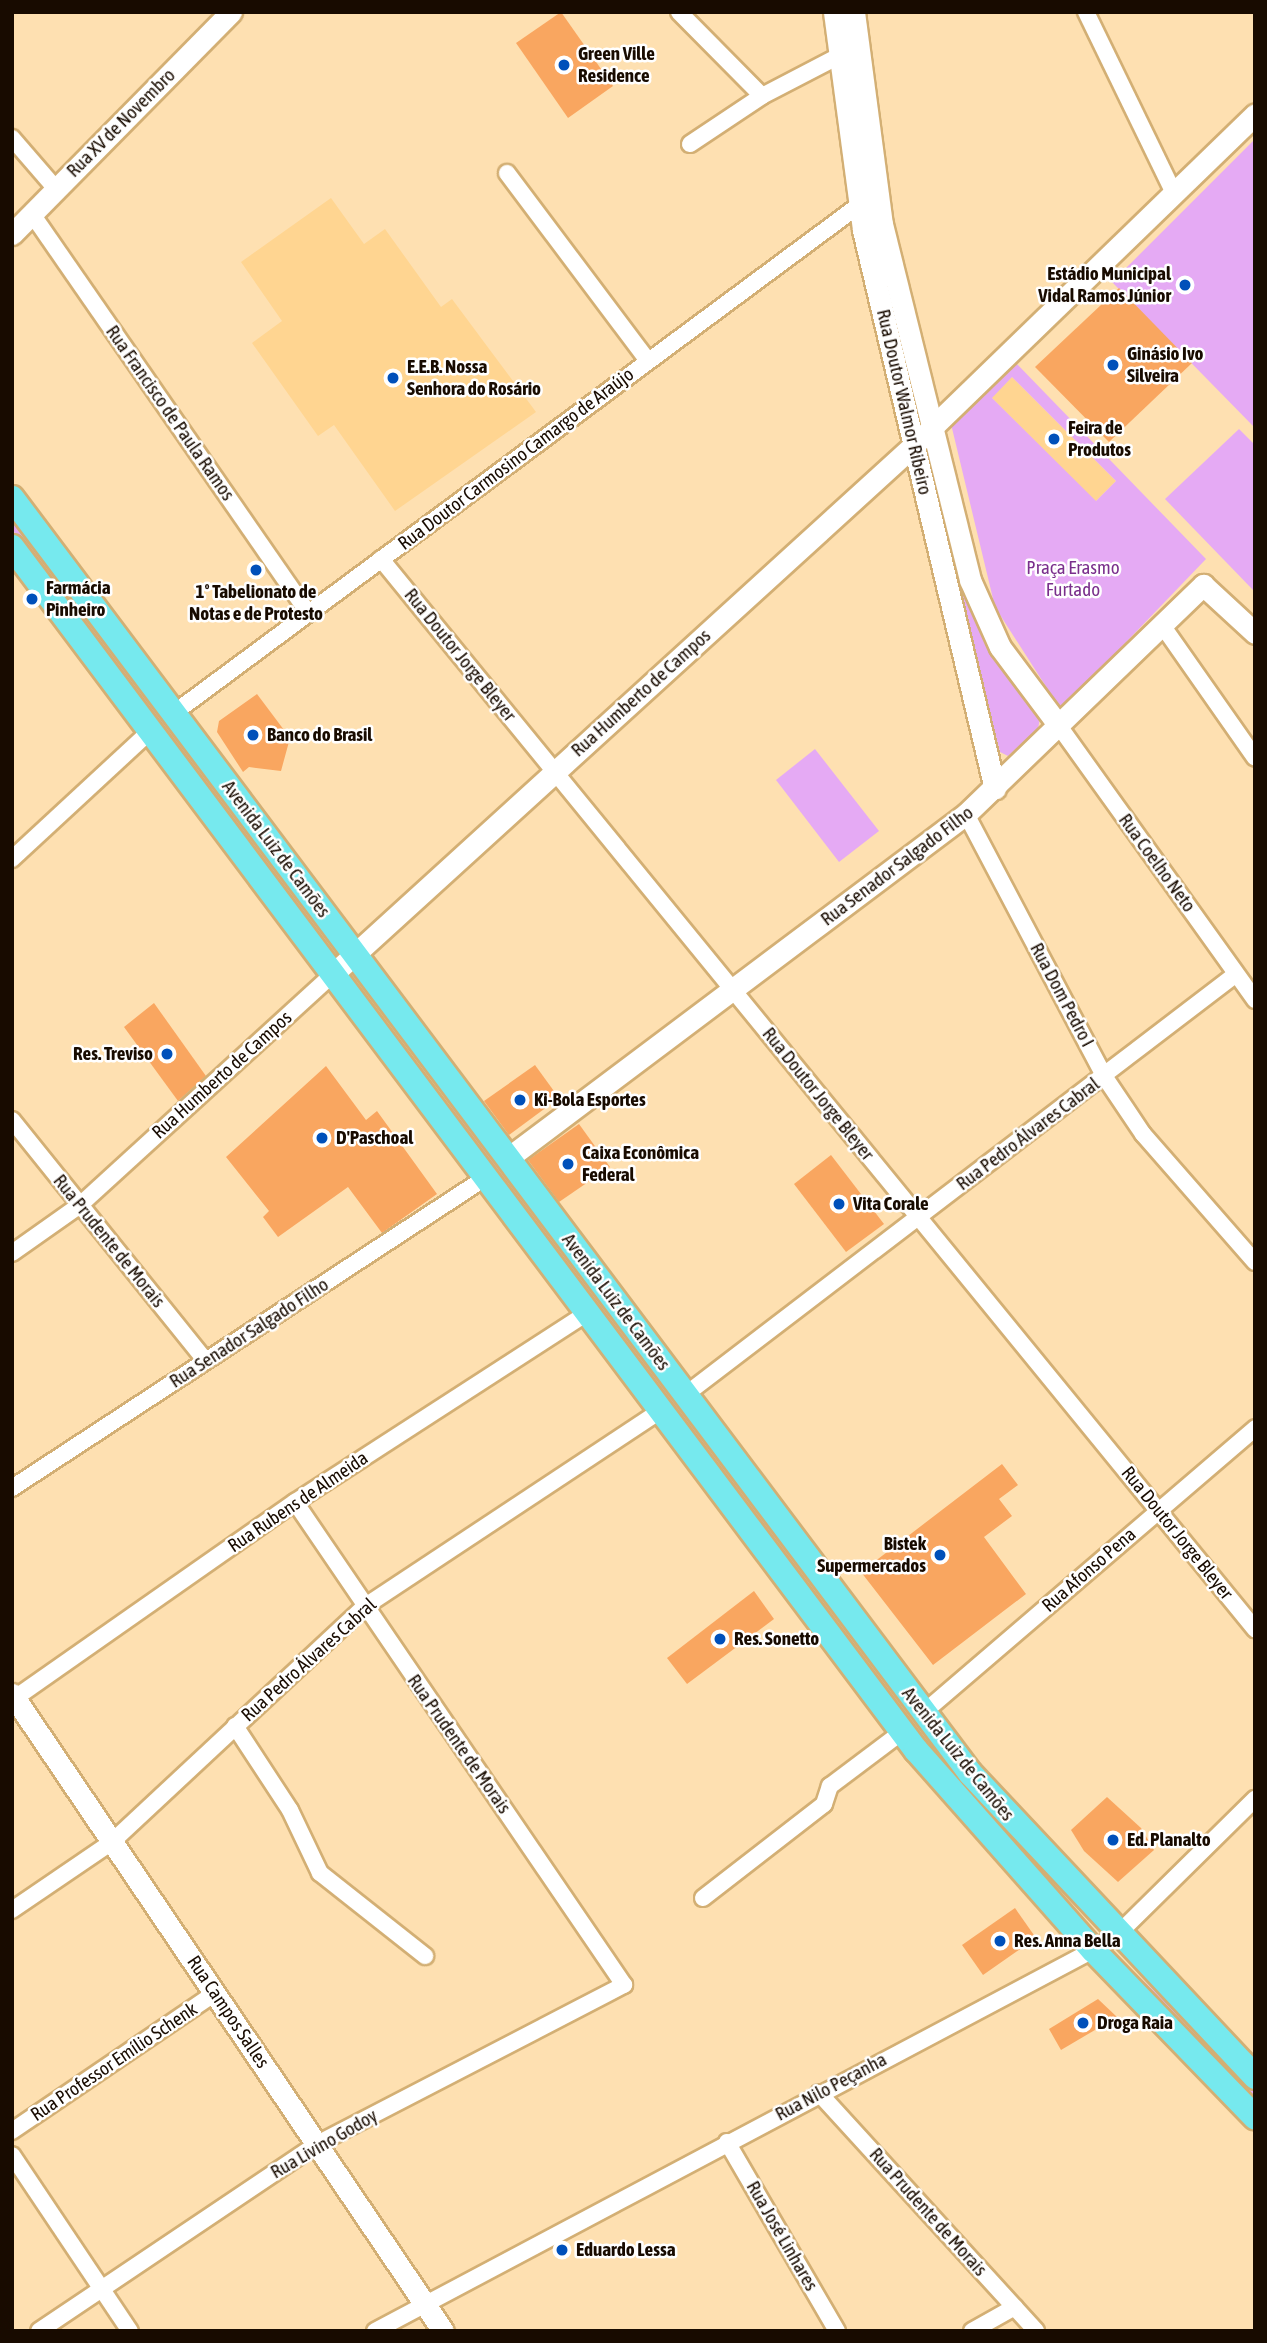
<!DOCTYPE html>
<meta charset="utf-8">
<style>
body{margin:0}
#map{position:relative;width:1267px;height:2343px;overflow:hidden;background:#fee0b1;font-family:"Asap Condensed",sans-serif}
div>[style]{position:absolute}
.built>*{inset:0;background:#ffd591}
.green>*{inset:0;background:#e5aaf4}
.building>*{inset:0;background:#f9a660}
.roads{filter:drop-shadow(2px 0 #d3af74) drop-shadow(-2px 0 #d3af74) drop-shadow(0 2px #d3af74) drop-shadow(0 -2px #d3af74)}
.street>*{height:16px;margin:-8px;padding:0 8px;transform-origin:8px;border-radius:8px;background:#fff}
.secondary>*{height:21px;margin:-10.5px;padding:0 10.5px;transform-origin:10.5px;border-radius:10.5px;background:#fff}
.primary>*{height:24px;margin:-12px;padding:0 12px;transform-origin:12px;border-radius:12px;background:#76e9ee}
.dots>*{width:19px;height:19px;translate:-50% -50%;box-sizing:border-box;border:4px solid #fff;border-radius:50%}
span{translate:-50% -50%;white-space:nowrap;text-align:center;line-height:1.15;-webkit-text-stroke:5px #fff;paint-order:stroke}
.poi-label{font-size:19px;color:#180b00;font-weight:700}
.left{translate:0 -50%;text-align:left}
.right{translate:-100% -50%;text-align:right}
.street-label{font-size:19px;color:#180b00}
.park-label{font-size:19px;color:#7a2f8c}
.frame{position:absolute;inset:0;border:14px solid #180b00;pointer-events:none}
</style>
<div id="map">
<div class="built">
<div style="clip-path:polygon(331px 198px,364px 244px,385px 229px,441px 307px,452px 299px,536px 412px,395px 511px,334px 425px,318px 436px,252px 343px,282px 321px,241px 262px)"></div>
<div style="clip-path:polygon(1012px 377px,1116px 481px,1095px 502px,991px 397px)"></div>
</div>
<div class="green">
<div style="clip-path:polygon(1255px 139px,1255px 428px,1112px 282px)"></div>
<div style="clip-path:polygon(evenodd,1016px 363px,1206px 559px,1061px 710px,995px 607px,951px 424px,1016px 363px,1012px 377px,1116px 481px,1096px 501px,992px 398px,1012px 377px)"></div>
<div style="clip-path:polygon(1239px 429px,1255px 445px,1255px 592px,1165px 499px)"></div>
<div style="clip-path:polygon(931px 445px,976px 624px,1040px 718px,1038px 729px,1008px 756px,1000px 752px,923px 447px)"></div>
<div style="clip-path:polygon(12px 515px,319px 931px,330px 947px,271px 870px,247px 848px,12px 529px)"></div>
<div style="clip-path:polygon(815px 749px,879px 831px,839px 862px,776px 780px)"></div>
<div style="clip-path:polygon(439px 1097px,456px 1111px,928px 1742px,1085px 1926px,992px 1833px)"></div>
<div style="clip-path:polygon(1131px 1969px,1255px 2086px,1255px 2101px,1126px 1971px)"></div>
</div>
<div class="building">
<div style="clip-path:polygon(561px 12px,613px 86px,568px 118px,516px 43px)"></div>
<div style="clip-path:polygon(1119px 288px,1192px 363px,1109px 442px,1035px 367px)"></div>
<div style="clip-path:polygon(257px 694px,290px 738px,281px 771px,249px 767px,243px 772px,217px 732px,219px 721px)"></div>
<div style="clip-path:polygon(154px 1003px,206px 1076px,178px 1101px,124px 1027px)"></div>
<div style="clip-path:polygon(535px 1065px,559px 1098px,509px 1135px,484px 1101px)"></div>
<div style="clip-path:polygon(326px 1066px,366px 1120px,377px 1111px,437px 1194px,382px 1233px,348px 1187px,278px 1237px,263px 1217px,269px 1211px,226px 1157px)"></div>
<div style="clip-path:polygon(579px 1124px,610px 1167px,559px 1202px,528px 1160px)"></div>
<div style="clip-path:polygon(831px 1155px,884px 1224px,846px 1252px,794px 1184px)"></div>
<div style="clip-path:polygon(1002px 1464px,1018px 1485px,999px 1499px,1012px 1516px,984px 1537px,1026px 1594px,933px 1665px,861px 1572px)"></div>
<div style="clip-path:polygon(754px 1591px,774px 1619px,687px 1684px,667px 1658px)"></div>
<div style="clip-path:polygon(1107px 1797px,1141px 1828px,1154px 1850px,1118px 1882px,1084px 1851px,1071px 1830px)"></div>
<div style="clip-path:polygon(1015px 1908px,1036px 1938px,983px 1975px,962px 1945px)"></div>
<div style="clip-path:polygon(1098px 1999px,1117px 2017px,1061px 2050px,1049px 2029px)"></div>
</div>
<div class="roads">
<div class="street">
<div style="left:679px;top:12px;width:118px;rotate:45.3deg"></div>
<div style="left:1086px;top:12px;width:201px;rotate:64.1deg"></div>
<div style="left:12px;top:138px;width:67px;rotate:49.2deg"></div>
<div style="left:690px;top:144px;width:87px;rotate:-33.7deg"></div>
<div style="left:762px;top:96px;width:87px;rotate:-27.5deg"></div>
<div style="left:507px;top:173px;width:235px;rotate:53.1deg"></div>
<div style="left:32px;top:214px;width:485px;rotate:55.3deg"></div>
<div style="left:381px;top:559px;width:1382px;rotate:50.76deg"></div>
<div style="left:1162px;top:625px;width:162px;rotate:55deg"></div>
<div style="left:174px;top:713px;width:851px;rotate:-36.55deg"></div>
<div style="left:1059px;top:726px;width:337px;rotate:54.4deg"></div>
<div style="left:966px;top:814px;width:296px;rotate:62.2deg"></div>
<div style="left:1104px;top:1076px;width:70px;rotate:56.1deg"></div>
<div style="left:1143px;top:1134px;width:170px;rotate:48.8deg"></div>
<div style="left:12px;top:859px;width:188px;rotate:-42.8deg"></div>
<div style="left:12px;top:1120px;width:309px;rotate:51.2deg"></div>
<div style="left:12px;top:1253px;width:83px;rotate:-35.2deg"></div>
<div style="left:80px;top:1205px;width:343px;rotate:-42.4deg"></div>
<div style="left:685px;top:1395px;width:693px;rotate:-37.38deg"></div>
<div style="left:12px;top:1488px;width:566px;rotate:-33.24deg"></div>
<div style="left:15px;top:1698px;width:342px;rotate:-35deg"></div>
<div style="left:295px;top:1502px;width:348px;rotate:-32.9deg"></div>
<div style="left:923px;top:1713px;width:438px;rotate:-40.6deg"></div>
<div style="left:235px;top:1726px;width:100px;rotate:56.8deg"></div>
<div style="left:290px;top:1810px;width:70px;rotate:64.5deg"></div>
<div style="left:320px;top:1873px;width:134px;rotate:38.3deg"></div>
<div style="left:703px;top:1898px;width:153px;rotate:-37.8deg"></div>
<div style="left:824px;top:1804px;width:19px;rotate:-72deg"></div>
<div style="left:830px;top:1786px;width:90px;rotate:-36.9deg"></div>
<div style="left:12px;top:1910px;width:121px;rotate:-34.2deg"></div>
<div style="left:112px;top:1842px;width:345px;rotate:-43deg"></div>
<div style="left:364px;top:1607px;width:354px;rotate:-33.5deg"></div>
<div style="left:819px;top:2093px;width:322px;rotate:47.6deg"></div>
<div style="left:12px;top:2131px;width:245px;rotate:-34.2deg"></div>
<div style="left:727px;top:2142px;width:219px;rotate:59.8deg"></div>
<div style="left:12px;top:2155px;width:212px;rotate:56.2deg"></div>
<div style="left:39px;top:2331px;width:335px;rotate:-33.9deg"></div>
<div style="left:317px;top:2144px;width:346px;rotate:-27.4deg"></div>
<div style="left:624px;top:1985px;width:584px;rotate:-124.26deg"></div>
<div style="left:375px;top:2331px;width:813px;rotate:-27.95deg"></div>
<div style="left:1093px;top:1950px;width:28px;rotate:-32deg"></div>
<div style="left:1117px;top:1935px;width:194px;rotate:-44.6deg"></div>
<div style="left:972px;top:2331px;width:49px;rotate:-29.2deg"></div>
</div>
<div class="secondary">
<div style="left:834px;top:12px;width:220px;rotate:82.4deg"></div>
<div style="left:863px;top:230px;width:574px;rotate:76.71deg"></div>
<div style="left:854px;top:12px;width:214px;rotate:82.5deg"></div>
<div style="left:882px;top:224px;width:367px;rotate:76.1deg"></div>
<div style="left:970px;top:580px;width:73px;rotate:65.9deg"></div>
<div style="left:1000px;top:647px;width:99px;rotate:53.2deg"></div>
<div style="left:12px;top:234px;width:312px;rotate:-45.4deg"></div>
<div style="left:333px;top:974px;width:786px;rotate:-42.32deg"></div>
<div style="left:914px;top:445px;width:475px;rotate:-44.1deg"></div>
<div style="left:508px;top:1158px;width:573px;rotate:-36.91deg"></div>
<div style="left:966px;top:814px;width:330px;rotate:-44deg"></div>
<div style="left:1203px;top:585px;width:71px;rotate:42.7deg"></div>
<div style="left:12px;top:1694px;width:769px;rotate:55.92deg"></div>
</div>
<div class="primary">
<div style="left:12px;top:498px;width:1595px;rotate:53.08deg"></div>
<div style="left:970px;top:1773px;width:417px;rotate:46.8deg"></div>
<div style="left:12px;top:547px;width:1505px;rotate:53.08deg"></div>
<div style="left:916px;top:1750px;width:267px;rotate:48.5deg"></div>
<div style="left:1093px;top:1950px;width:233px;rotate:45.9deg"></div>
</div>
</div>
<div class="dots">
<div style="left:564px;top:65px;background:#0050ba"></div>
<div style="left:1185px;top:285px;background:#0050ba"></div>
<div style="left:1113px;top:365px;background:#0050ba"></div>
<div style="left:393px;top:378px;background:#0050ba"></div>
<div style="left:1054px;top:439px;background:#0050ba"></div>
<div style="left:256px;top:570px;background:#0050ba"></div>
<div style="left:32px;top:599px;background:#0050ba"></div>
<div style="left:253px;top:735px;background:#0050ba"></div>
<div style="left:167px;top:1054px;background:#0050ba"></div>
<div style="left:520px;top:1100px;background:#0050ba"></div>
<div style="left:322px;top:1138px;background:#0050ba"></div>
<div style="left:568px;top:1164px;background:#0050ba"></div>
<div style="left:839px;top:1204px;background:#0050ba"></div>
<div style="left:940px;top:1555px;background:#0050ba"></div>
<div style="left:720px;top:1639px;background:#0050ba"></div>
<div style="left:1113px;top:1840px;background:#0050ba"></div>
<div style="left:1000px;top:1941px;background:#0050ba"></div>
<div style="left:1083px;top:2023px;background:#0050ba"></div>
<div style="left:562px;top:2250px;background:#0050ba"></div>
</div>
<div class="poi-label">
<span class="left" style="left:578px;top:65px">Green Ville<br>Residence</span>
<span class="right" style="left:1171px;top:285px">Estádio Municipal<br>Vidal Ramos Júnior</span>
<span class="left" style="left:1127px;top:365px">Ginásio Ivo<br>Silveira</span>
<span class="left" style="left:407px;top:378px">E.E.B. Nossa<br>Senhora do Rosário</span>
<span class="left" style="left:1068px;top:439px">Feira de<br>Produtos</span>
<span class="left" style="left:46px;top:599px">Farmácia<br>Pinheiro</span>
<span style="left:256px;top:603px">1º Tabelionato de<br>Notas e de Protesto</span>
<span class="left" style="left:267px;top:735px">Banco do Brasil</span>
<span class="right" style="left:153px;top:1054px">Res. Treviso</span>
<span class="left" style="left:534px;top:1100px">Ki-Bola Esportes</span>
<span class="left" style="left:336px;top:1138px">D'Paschoal</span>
<span class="left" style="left:582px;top:1164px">Caixa Econômica<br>Federal</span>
<span class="left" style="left:853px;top:1204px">Vita Corale</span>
<span class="right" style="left:926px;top:1555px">Bistek<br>Supermercados</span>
<span class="left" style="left:734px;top:1639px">Res. Sonetto</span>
<span class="left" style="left:1127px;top:1840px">Ed. Planalto</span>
<span class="left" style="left:1014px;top:1941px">Res. Anna Bella</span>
<span class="left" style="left:1097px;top:2023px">Droga Raia</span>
<span class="left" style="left:576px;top:2250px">Eduardo Lessa</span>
</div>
<div class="street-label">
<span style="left:121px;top:123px;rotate:-45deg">Rua XV de Novembro</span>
<span style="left:904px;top:402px;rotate:77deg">Rua Doutor Walmor Ribeiro</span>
<span style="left:170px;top:413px;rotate:55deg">Rua Francisco de Paula Ramos</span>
<span style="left:516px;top:459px;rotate:-37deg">Rua Doutor Carmosino Camargo de Araújo</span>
<span style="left:460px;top:655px;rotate:51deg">Rua Doutor Jorge Bleyer</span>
<span style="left:641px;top:693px;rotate:-42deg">Rua Humberto de Campos</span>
<span style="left:276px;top:849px;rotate:53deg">Avenida Luiz de Camões</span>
<span style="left:1157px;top:863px;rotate:54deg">Rua Coelho Neto</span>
<span style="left:897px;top:866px;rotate:-37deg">Rua Senador Salgado Filho</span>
<span style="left:1062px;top:995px;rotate:62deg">Rua Dom Pedro I</span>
<span style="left:222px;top:1075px;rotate:-42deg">Rua Humberto de Campos</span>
<span style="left:818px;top:1094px;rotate:51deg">Rua Doutor Jorge Bleyer</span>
<span style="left:1028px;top:1134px;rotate:-37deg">Rua Pedro Álvares Cabral</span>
<span style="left:109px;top:1241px;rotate:51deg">Rua Prudente de Morais</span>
<span style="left:616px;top:1302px;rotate:53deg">Avenida Luiz de Camões</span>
<span style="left:249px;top:1333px;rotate:-33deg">Rua Senador Salgado Filho</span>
<span style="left:298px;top:1502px;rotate:-34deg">Rua Rubens de Almeida</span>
<span style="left:1177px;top:1533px;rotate:51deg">Rua Doutor Jorge Bleyer</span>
<span style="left:1089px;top:1570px;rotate:-41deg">Rua Afonso Pena</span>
<span style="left:309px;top:1660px;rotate:-42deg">Rua Pedro Álvares Cabral</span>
<span style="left:459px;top:1744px;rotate:55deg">Rua Prudente de Morais</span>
<span style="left:958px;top:1754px;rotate:51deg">Avenida Luiz de Camões</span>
<span style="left:228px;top:2012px;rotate:56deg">Rua Campos Salles</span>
<span style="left:114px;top:2062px;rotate:-34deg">Rua Professor Emílio Schenk</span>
<span style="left:831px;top:2087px;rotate:-28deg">Rua Nilo Peçanha</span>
<span style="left:324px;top:2144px;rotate:-30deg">Rua Livino Godoy</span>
<span style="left:928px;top:2212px;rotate:48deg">Rua Prudente de Morais</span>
<span style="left:782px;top:2236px;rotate:60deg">Rua José Linhares</span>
</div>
<div class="park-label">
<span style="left:1073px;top:579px">Praça Erasmo<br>Furtado</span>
</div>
<div class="frame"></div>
</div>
